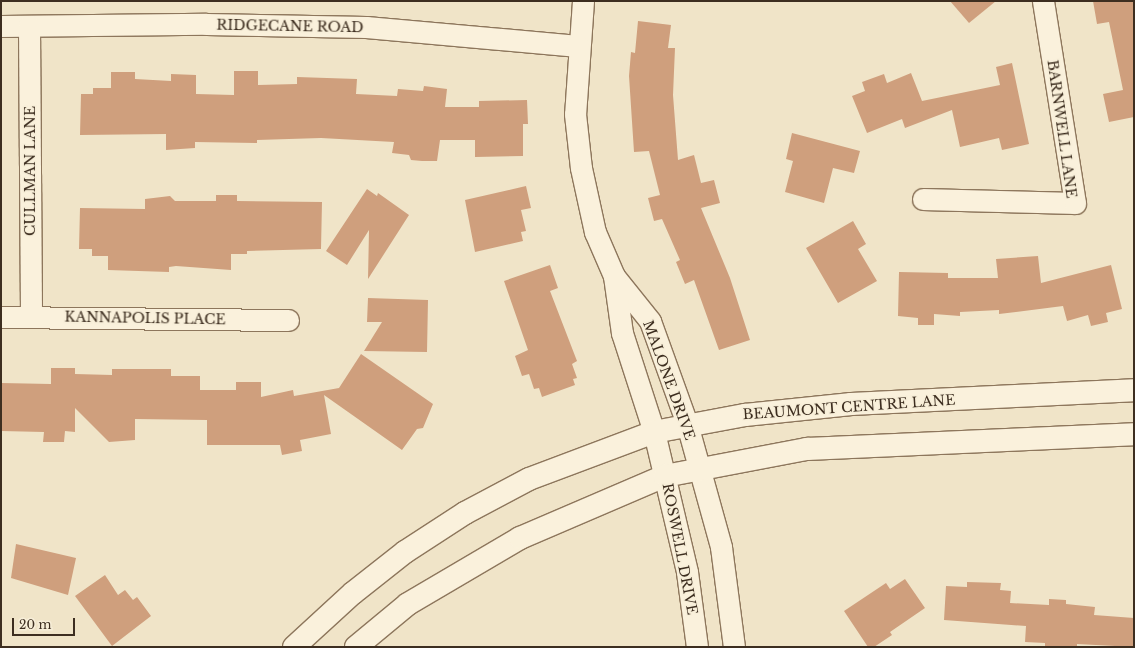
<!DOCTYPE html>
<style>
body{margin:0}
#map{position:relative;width:1135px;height:648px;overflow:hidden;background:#f0e4c8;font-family:"Libre Baskerville",serif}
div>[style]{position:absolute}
.building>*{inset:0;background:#cf9f7d}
.roads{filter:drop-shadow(1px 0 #8d765c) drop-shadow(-1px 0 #8d765c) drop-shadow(0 1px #8d765c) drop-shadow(0 -1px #8d765c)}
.street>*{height:21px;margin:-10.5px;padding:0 10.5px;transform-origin:10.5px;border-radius:10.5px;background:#faf1dc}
.secondary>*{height:22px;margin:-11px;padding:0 11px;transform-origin:11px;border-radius:11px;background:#faf1dc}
span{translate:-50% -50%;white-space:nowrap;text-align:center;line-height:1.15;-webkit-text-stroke:3px #f7eed8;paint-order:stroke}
.street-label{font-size:14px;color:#3d2e20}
.frame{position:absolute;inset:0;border:2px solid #3d2e20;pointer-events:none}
.scale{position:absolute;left:12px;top:618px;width:63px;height:18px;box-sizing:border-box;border:2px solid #3d2e20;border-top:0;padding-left:5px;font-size:12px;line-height:14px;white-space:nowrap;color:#3d2e20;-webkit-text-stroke:3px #f7eed8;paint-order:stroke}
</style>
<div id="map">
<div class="building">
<div style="clip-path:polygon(950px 1px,996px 1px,969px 23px)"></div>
<div style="clip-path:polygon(1093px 1px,1134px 1px,1134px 117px,1109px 122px,1103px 94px,1123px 90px,1109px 22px,1097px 24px)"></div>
<div style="clip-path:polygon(638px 21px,671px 25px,668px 48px,675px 48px,673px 95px,678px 160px,694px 155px,701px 183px,714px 180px,720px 203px,701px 208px,730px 278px,750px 340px,719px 350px,694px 280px,685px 284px,676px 262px,680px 260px,662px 219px,654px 221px,648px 198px,660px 195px,649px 151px,634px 152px,629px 76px,631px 52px,635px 53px)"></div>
<div style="clip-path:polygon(1012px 63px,1029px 144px,1002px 150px,999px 138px,960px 147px,952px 110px,905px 128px,902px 119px,867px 133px,852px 96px,865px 91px,862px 82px,884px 74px,887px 83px,911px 73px,922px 101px,1000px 85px,996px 67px)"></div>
<div style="clip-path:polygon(234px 71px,258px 71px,258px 85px,297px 84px,297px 77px,357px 79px,356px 94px,397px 96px,398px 89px,423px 91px,424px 86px,447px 89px,445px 107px,479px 107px,479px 101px,527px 100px,528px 124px,523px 124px,523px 156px,475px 157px,475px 140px,440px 140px,437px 161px,422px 161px,411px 160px,409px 155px,392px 153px,394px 142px,321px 138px,257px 140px,257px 143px,195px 142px,195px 148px,166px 150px,166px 134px,80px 135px,81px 94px,93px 94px,93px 88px,111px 88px,111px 72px,135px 72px,135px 79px,171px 81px,171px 74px,196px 75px,196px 94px,234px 95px)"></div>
<div style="clip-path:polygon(792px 133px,860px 151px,854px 173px,833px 168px,824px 203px,785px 192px,793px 161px,786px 159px)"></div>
<div style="clip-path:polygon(526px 186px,531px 208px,521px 210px,526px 231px,521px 232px,523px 241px,475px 252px,465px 200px)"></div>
<div style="clip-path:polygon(367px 189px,377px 196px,378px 193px,409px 215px,368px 279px,369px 230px,347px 265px,326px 251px)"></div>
<div style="clip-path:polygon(216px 195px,237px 195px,237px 201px,322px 202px,321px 249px,247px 251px,247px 254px,231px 254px,231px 270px,176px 266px,169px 267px,169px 272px,108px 270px,108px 256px,92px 256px,92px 249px,79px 249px,80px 208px,145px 209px,145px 199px,170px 196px,175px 201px,216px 201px)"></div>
<div style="clip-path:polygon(853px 221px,866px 244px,858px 249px,877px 281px,838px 303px,806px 248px)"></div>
<div style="clip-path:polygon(1038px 256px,1041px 283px,1111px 265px,1122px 309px,1106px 313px,1108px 322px,1091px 326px,1088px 315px,1067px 321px,1063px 306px,999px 314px,999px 310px,960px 312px,960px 316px,934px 314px,934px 325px,918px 325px,918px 318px,898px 316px,899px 272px,948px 273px,948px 278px,998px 278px,996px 259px)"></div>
<div style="clip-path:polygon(550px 265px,558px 288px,550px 291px,577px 361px,572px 364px,577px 378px,573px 379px,575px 385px,542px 397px,539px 388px,534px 389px,529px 374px,522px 376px,515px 356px,528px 350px,504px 281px)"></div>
<div style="clip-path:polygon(368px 298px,428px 300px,427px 352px,364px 351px,382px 322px,367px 322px)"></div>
<div style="clip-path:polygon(361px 354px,433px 404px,423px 428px,417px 429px,402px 450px,324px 395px,331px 434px,300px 440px,302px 451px,282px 455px,280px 445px,207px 445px,207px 420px,135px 419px,135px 440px,109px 442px,75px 408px,75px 432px,65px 431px,64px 442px,43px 442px,44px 432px,1px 431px,1px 383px,51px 384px,51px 368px,75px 368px,75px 374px,112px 375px,112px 369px,171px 369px,171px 376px,200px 376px,200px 390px,236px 390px,236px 382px,261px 382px,261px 397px,293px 390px,294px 396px,339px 388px)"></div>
<div style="clip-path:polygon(16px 544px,76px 558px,68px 595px,11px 578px)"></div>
<div style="clip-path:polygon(105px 575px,118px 595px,125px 590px,133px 600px,137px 597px,151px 616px,112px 646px,75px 596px)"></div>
<div style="clip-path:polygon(905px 579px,925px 608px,890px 632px,892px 635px,874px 647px,868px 647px,844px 611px,886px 583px,890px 589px)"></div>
<div style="clip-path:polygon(967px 582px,1001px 583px,1000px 590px,1011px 591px,1010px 603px,1049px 605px,1049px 599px,1066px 600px,1066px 604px,1095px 607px,1094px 615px,1134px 618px,1134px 647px,1077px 644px,1077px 647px,1045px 647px,1045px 643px,1025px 642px,1026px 626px,944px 620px,946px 586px,967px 587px)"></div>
</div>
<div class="roads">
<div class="street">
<div style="left:583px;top:1px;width:113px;rotate:94deg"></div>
<div style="left:575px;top:114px;width:54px;rotate:83.7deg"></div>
<div style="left:581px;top:168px;width:66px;rotate:77.7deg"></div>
<div style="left:595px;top:232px;width:48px;rotate:66.6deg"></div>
<div style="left:614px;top:276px;width:58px;rotate:51.3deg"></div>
<div style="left:650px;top:321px;width:109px;rotate:70.2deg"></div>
<div style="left:687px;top:424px;width:128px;rotate:74.5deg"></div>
<div style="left:721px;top:547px;width:101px;rotate:82.6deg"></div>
<div style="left:1px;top:26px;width:205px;rotate:-0.6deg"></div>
<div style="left:206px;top:24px;width:160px;rotate:1.1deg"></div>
<div style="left:366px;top:27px;width:213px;rotate:5.1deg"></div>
<div style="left:29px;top:26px;width:291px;rotate:89.6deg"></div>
<div style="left:923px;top:199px;width:152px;rotate:1.5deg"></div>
<div style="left:1075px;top:203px;width:205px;rotate:-99deg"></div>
<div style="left:614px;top:276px;width:58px;rotate:82deg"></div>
<div style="left:622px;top:333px;width:104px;rotate:72.1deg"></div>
<div style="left:654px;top:432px;width:144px;rotate:76.7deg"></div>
<div style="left:687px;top:572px;width:76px;rotate:82.4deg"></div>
<div style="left:1px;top:317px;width:287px;rotate:0.6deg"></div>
</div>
<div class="secondary">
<div style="left:294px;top:647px;width:80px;rotate:-42.5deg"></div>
<div style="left:353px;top:593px;width:66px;rotate:-38.3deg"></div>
<div style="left:405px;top:552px;width:72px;rotate:-33deg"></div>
<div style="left:465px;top:513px;width:72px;rotate:-28deg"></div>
<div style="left:529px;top:479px;width:134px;rotate:-20.6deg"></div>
<div style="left:654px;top:432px;width:93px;rotate:-10.6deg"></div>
<div style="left:745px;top:415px;width:107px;rotate:-5.9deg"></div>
<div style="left:851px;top:404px;width:283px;rotate:-2.8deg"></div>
<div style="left:356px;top:647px;width:67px;rotate:-39.6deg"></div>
<div style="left:408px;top:604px;width:130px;rotate:-30.5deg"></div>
<div style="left:520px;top:538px;width:158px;rotate:-23.2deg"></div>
<div style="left:665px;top:476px;width:145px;rotate:-10.8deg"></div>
<div style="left:807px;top:449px;width:327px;rotate:-2.6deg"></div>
</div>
</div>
<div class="street-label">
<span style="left:290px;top:26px;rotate:1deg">RIDGECANE ROAD</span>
<span style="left:1062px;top:129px;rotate:82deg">BARNWELL LANE</span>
<span style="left:30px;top:171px;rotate:-90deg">CULLMAN LANE</span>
<span style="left:145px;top:318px;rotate:1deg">KANNAPOLIS PLACE</span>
<span style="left:669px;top:380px;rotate:70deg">MALONE DRIVE</span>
<span style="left:849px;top:407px;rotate:-4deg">BEAUMONT CENTRE LANE</span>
<span style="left:680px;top:549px;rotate:79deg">ROSWELL DRIVE</span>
</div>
<div class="frame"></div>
<div class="scale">20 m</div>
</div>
